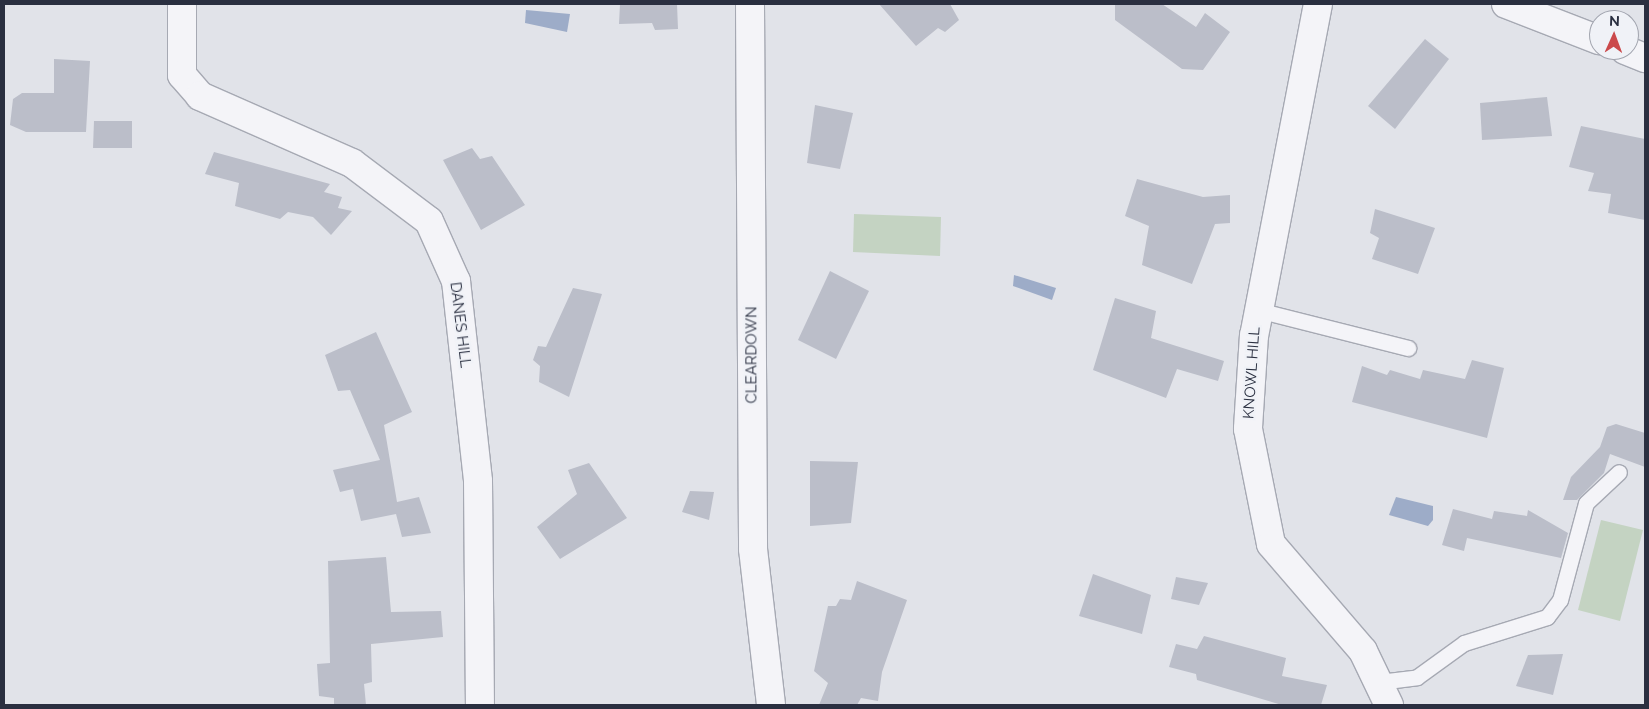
<!DOCTYPE html>
<style>
body{margin:0}
#map{position:relative;width:1649px;height:709px;overflow:hidden;background:#e1e3e9;font-family:Raleway,sans-serif}
div>[style]{position:absolute}
.green>*{inset:0;background:#c4d3c2}
.water>*{inset:0;background:#9dacc8}
.building>*{inset:0;background:#bbbec9}
.roads{filter:drop-shadow(1px 0 #a6a9b3) drop-shadow(-1px 0 #a6a9b3) drop-shadow(0 1px #a6a9b3) drop-shadow(0 -1px #a6a9b3)}
.service>*{height:15px;margin:-7.5px;padding:0 7.5px;transform-origin:7.5px;border-radius:7.5px;background:#f4f4f8}
.minor>*{height:28px;margin:-14px;padding:0 14px;transform-origin:14px;border-radius:14px;background:#f4f4f8}
span{translate:-50% -50%;white-space:nowrap;text-align:center;line-height:1.15;-webkit-text-stroke:4.5px #f0f2f7;paint-order:stroke}
.street-label{font-size:15px;color:#2a2f40}
.frame{position:absolute;inset:0;border:5px solid #2a2f40;pointer-events:none}
.north{position:absolute;left:1589px;top:10px;width:50px;height:50px;box-sizing:border-box;background:#f0f2f7;border:1px solid #a1a4ae;border-radius:50%;rotate:2deg;font-size:14px;font-weight:700;line-height:20px;text-align:center;color:#2a2f40}
.north::after{content:'';display:block;margin:auto;width:18px;height:22px;background:#cb494b;clip-path:polygon(50% 0,100% 100%,50% 72%,0 100%)}
</style>
<div id="map">
<div class="green">
<div style="clip-path:polygon(854px 214px,941px 217px,940px 256px,853px 252px)"></div>
<div style="clip-path:polygon(1601px 520px,1643px 530px,1620px 621px,1578px 610px)"></div>
</div>
<div class="water">
<div style="clip-path:polygon(526px 10px,570px 14px,567px 32px,525px 23px)"></div>
<div style="clip-path:polygon(1014px 275px,1056px 288px,1052px 300px,1013px 286px)"></div>
<div style="clip-path:polygon(1396px 497px,1433px 506px,1433px 520px,1428px 526px,1389px 515px)"></div>
</div>
<div class="building">
<div style="clip-path:polygon(620px 4px,677px 4px,678px 29px,655px 30px,652px 23px,619px 24px)"></div>
<div style="clip-path:polygon(879px 4px,950px 4px,959px 20px,945px 32px,938px 28px,916px 46px)"></div>
<div style="clip-path:polygon(1115px 4px,1162px 4px,1196px 27px,1205px 13px,1230px 32px,1203px 70px,1182px 69px,1115px 20px)"></div>
<div style="clip-path:polygon(1425px 39px,1449px 59px,1395px 129px,1368px 106px)"></div>
<div style="clip-path:polygon(54px 59px,90px 61px,86px 132px,26px 132px,10px 125px,13px 99px,22px 93px,54px 93px)"></div>
<div style="clip-path:polygon(1547px 97px,1552px 136px,1482px 140px,1480px 103px)"></div>
<div style="clip-path:polygon(815px 105px,853px 113px,840px 169px,807px 163px)"></div>
<div style="clip-path:polygon(94px 121px,132px 121px,132px 148px,93px 148px)"></div>
<div style="clip-path:polygon(1581px 126px,1645px 139px,1645px 220px,1608px 213px,1611px 194px,1588px 191px,1594px 173px,1569px 167px)"></div>
<div style="clip-path:polygon(472px 148px,480px 159px,492px 156px,525px 205px,481px 230px,443px 160px)"></div>
<div style="clip-path:polygon(214px 152px,330px 184px,324px 192px,342px 197px,338px 208px,352px 211px,331px 235px,313px 217px,288px 212px,280px 219px,235px 206px,239px 183px,205px 174px)"></div>
<div style="clip-path:polygon(1137px 179px,1203px 197px,1230px 195px,1230px 223px,1215px 224px,1192px 284px,1142px 265px,1149px 226px,1125px 216px)"></div>
<div style="clip-path:polygon(1375px 209px,1435px 228px,1418px 274px,1372px 259px,1379px 238px,1370px 233px)"></div>
<div style="clip-path:polygon(830px 271px,869px 291px,836px 359px,798px 340px)"></div>
<div style="clip-path:polygon(573px 288px,602px 294px,569px 397px,539px 382px,540px 366px,533px 360px,538px 346px,546px 347px)"></div>
<div style="clip-path:polygon(1115px 298px,1156px 311px,1151px 338px,1224px 361px,1218px 381px,1177px 369px,1166px 398px,1093px 370px)"></div>
<div style="clip-path:polygon(376px 332px,412px 412px,384px 425px,397px 502px,419px 497px,431px 533px,402px 537px,396px 514px,361px 521px,353px 489px,340px 492px,333px 470px,380px 460px,350px 390px,338px 391px,325px 355px)"></div>
<div style="clip-path:polygon(1472px 360px,1504px 368px,1487px 438px,1352px 402px,1362px 366px,1387px 375px,1390px 370px,1420px 379px,1423px 370px,1465px 379px)"></div>
<div style="clip-path:polygon(1616px 424px,1645px 433px,1645px 467px,1610px 454px,1604px 473px,1577px 500px,1563px 500px,1571px 477px,1600px 447px,1607px 427px)"></div>
<div style="clip-path:polygon(810px 461px,858px 462px,851px 523px,810px 526px)"></div>
<div style="clip-path:polygon(589px 463px,627px 518px,560px 559px,537px 527px,577px 494px,568px 470px)"></div>
<div style="clip-path:polygon(690px 491px,714px 492px,709px 520px,682px 512px)"></div>
<div style="clip-path:polygon(1453px 509px,1492px 519px,1494px 511px,1527px 516px,1528px 510px,1568px 533px,1561px 558px,1467px 538px,1464px 551px,1442px 545px)"></div>
<div style="clip-path:polygon(386px 557px,391px 612px,441px 611px,443px 637px,371px 644px,372px 682px,364px 684px,366px 705px,334px 705px,334px 698px,319px 696px,317px 664px,330px 663px,328px 561px)"></div>
<div style="clip-path:polygon(1093px 574px,1151px 595px,1142px 634px,1079px 616px)"></div>
<div style="clip-path:polygon(1176px 577px,1208px 583px,1199px 605px,1171px 599px)"></div>
<div style="clip-path:polygon(857px 581px,907px 600px,882px 672px,878px 701px,861px 698px,857px 705px,819px 705px,828px 683px,814px 671px,828px 606px,836px 606px,840px 599px,851px 600px)"></div>
<div style="clip-path:polygon(1204px 636px,1286px 658px,1282px 676px,1327px 685px,1321px 705px,1282px 705px,1197px 680px,1196px 674px,1169px 667px,1176px 644px,1197px 649px)"></div>
<div style="clip-path:polygon(1563px 654px,1553px 695px,1516px 686px,1528px 655px)"></div>
</div>
<div class="roads">
<div class="service">
<div style="left:1258px;top:310px;width:155px;rotate:14.2deg"></div>
<div style="left:1379px;top:682px;width:38px;rotate:-7deg"></div>
<div style="left:1417px;top:677px;width:58px;rotate:-35.9deg"></div>
<div style="left:1464px;top:643px;width:87px;rotate:-17.4deg"></div>
<div style="left:1547px;top:617px;width:21px;rotate:-53deg"></div>
<div style="left:1560px;top:600px;width:100px;rotate:-75deg"></div>
<div style="left:1586px;top:503px;width:45px;rotate:-43.2deg"></div>
</div>
<div class="minor">
<div style="left:182px;top:4px;width:71px;rotate:90deg"></div>
<div style="left:182px;top:75px;width:28px;rotate:49deg"></div>
<div style="left:200px;top:96px;width:166px;rotate:23.8deg"></div>
<div style="left:352px;top:163px;width:96px;rotate:37deg"></div>
<div style="left:429px;top:221px;width:66px;rotate:65.8deg"></div>
<div style="left:456px;top:281px;width:201px;rotate:83.7deg"></div>
<div style="left:478px;top:481px;width:224px;rotate:89.5deg"></div>
<div style="left:750px;top:4px;width:545px;rotate:89.68deg"></div>
<div style="left:753px;top:549px;width:157px;rotate:83.4deg"></div>
<div style="left:1318px;top:4px;width:337px;rotate:100.9deg"></div>
<div style="left:1254px;top:335px;width:94px;rotate:93.7deg"></div>
<div style="left:1248px;top:429px;width:117px;rotate:78.7deg"></div>
<div style="left:1271px;top:544px;width:141px;rotate:49.3deg"></div>
<div style="left:1363px;top:651px;width:60px;rotate:64.3deg"></div>
<div style="left:1506px;top:4px;width:100px;rotate:21.2deg"></div>
<div style="left:1625px;top:50px;width:22px;rotate:22deg"></div>
</div>
</div>
<div class="street-label">
<span style="left:460px;top:325px;rotate:83deg">DANES HILL</span>
<span style="left:752px;top:355px;rotate:-90deg">CLEARDOWN</span>
<span style="left:1252px;top:373px;rotate:-86deg">KNOWL HILL</span>
</div>
<div class="frame"></div>
<div class="north">N</div>
</div>
